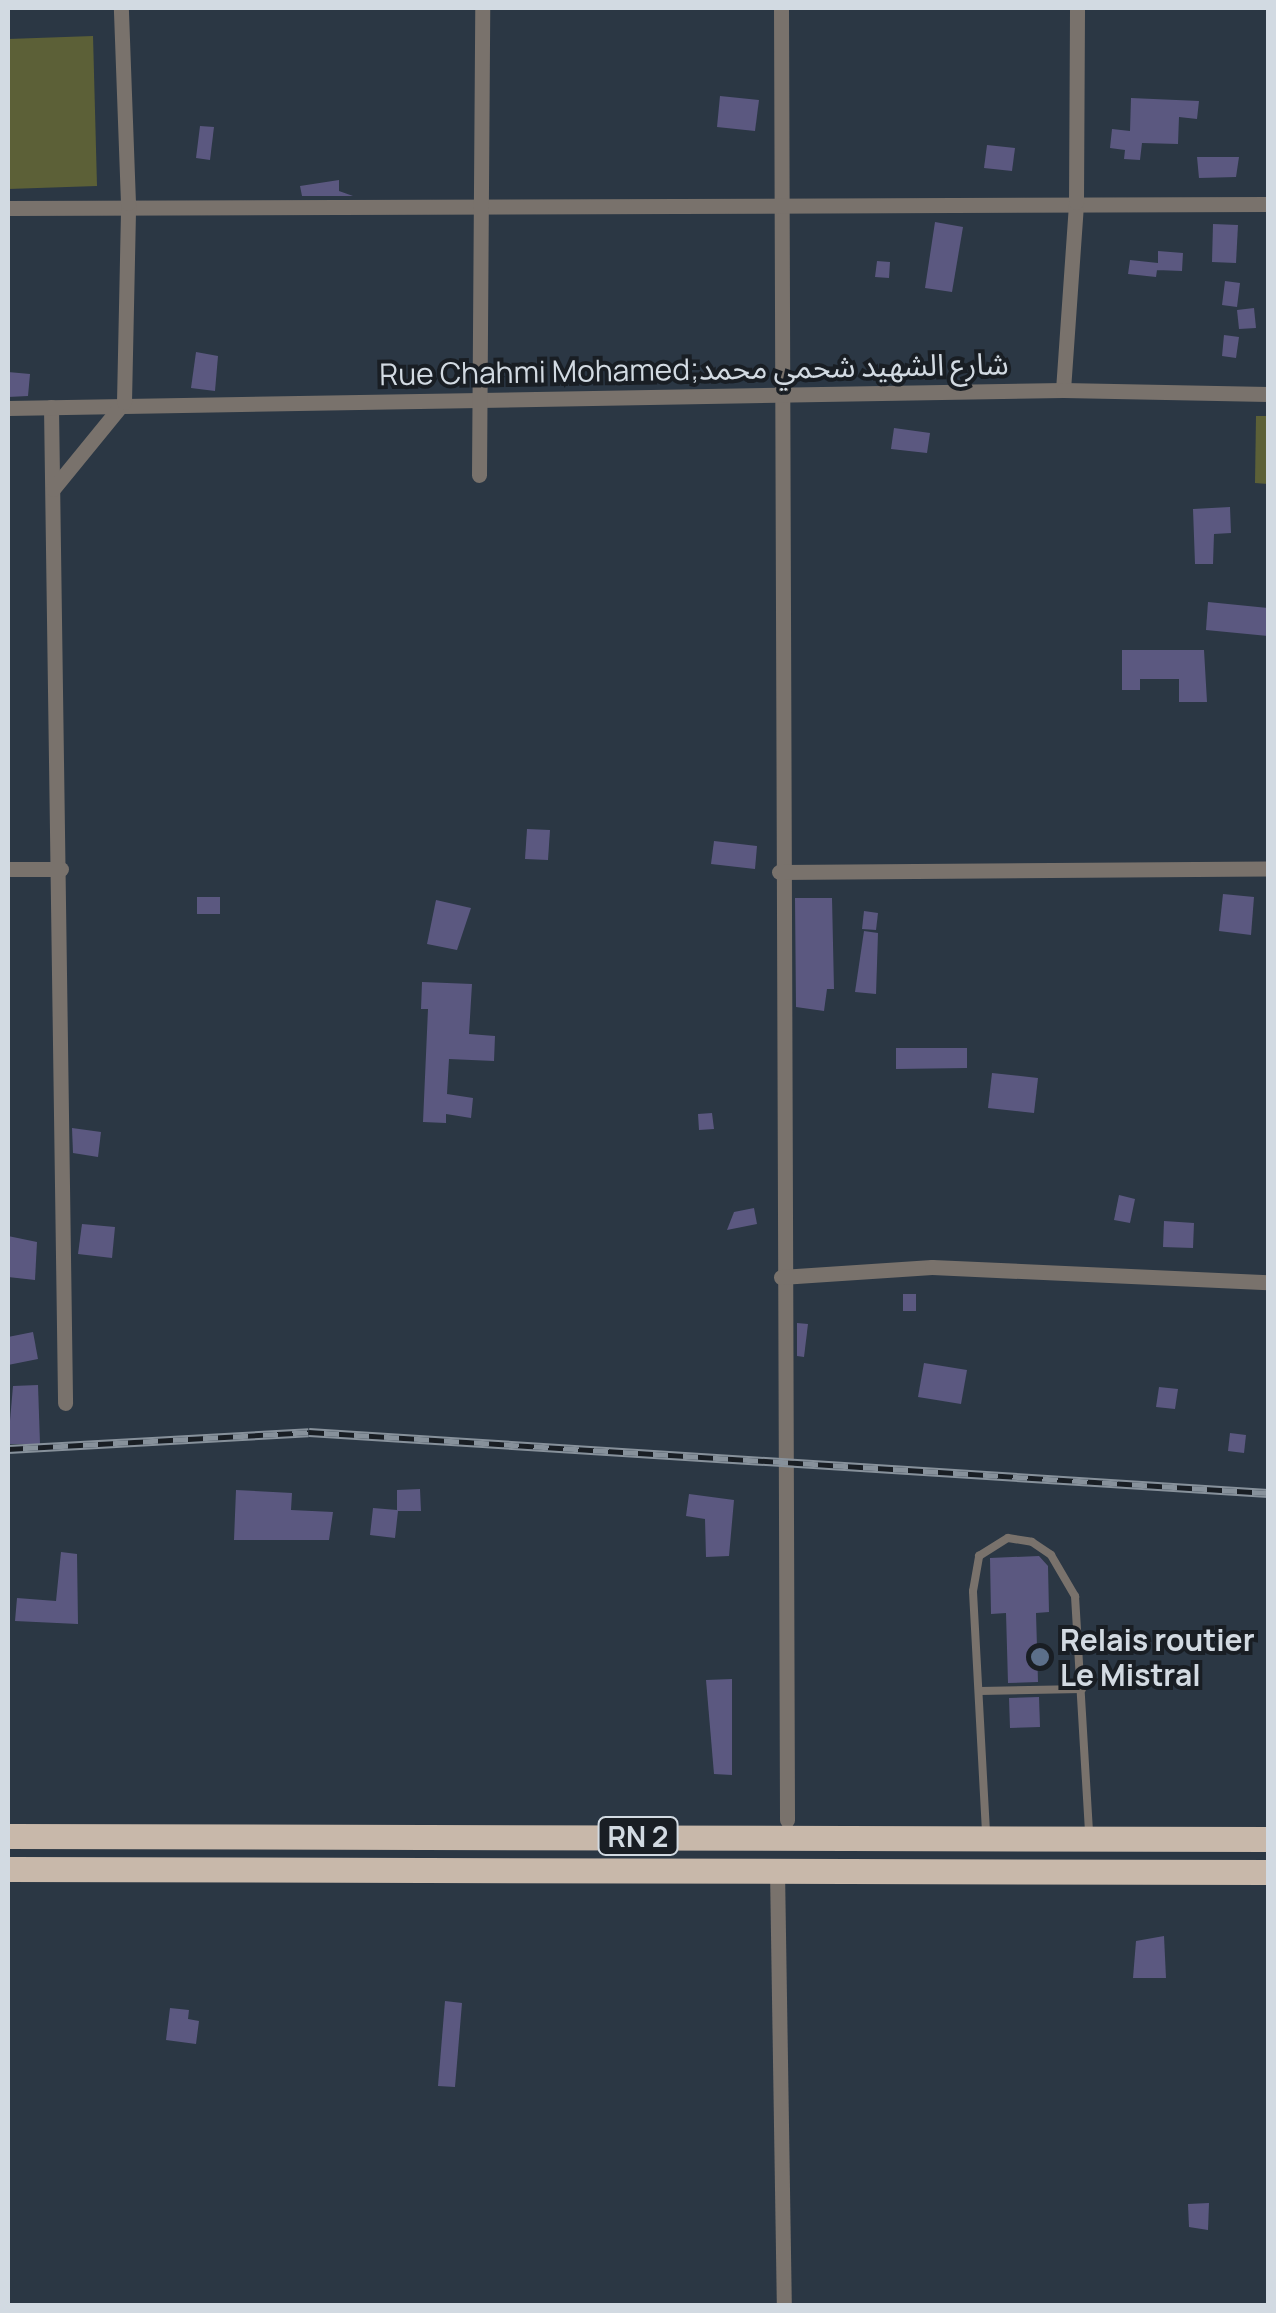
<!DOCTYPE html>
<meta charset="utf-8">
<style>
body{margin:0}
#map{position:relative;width:1276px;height:2313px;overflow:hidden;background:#2b3744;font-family:Manrope,"Noto Sans Arabic",sans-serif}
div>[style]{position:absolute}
.green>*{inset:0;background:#5c6037}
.building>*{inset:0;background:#5b5880}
.service>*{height:8px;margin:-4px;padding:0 4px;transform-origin:4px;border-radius:4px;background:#79726c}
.minor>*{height:15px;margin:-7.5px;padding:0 7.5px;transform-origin:7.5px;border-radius:7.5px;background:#79726c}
.trunk>*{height:25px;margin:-12.5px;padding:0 12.5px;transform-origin:12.5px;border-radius:12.5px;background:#c8b8aa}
.rail>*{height:9px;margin-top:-4.5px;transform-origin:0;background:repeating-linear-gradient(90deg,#191e24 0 15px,#87919b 0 30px);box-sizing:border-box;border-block:2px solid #87919b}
.dots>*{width:28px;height:28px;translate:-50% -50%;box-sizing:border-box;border:5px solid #191e24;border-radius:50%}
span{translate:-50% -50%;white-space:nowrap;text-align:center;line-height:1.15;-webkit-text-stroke:8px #191e24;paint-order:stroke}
.shield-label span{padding:2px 8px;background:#191e24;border:2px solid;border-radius:8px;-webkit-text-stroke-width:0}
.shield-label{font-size:28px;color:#d2dae2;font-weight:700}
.street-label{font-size:30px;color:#d2dae2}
.poi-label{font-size:30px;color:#d2dae2;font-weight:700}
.left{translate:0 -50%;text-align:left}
.frame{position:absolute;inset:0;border:10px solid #d2dae2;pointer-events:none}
</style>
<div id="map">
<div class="green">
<div style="clip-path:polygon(93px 36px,97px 186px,8px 189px,8px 39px)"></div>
<div style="clip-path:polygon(1256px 416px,1268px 416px,1268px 484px,1255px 483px)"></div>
</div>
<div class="building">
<div style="clip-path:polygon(720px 96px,759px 100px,755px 131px,717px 127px)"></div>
<div style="clip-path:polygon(1131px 98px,1199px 101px,1197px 119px,1179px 117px,1178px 144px,1142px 143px,1140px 160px,1124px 159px,1125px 150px,1110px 148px,1112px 129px,1130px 131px)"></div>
<div style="clip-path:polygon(200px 126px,214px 127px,210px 160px,196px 158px)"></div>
<div style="clip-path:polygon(987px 145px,1015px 148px,1012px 171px,984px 168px)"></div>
<div style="clip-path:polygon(1197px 157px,1239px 157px,1236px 177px,1199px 178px)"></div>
<div style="clip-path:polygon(339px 180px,339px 191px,353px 196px,302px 196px,300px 186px)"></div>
<div style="clip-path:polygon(935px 222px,963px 227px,952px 292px,925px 288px)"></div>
<div style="clip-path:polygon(1213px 224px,1238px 225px,1236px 263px,1212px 262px)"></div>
<div style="clip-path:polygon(1158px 251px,1183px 253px,1182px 271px,1157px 270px,1158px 263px,1156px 277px,1128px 274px,1130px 260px,1158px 263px)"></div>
<div style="clip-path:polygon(877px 261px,890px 262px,889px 278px,875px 277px)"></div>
<div style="clip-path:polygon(1225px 281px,1240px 283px,1237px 307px,1222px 305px)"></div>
<div style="clip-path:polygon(1254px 308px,1256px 328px,1239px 329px,1237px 310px)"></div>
<div style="clip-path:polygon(1224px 335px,1239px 337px,1236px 358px,1222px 356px)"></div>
<div style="clip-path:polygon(196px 352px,218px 356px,215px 391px,191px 388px)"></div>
<div style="clip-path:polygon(8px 372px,30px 374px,28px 396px,8px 397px)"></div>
<div style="clip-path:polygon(894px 428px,930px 433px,927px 453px,891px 449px)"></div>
<div style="clip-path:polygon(1230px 507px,1231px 533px,1214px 534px,1213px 564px,1195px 564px,1193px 509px)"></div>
<div style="clip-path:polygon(1208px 602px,1268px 608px,1268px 636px,1206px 630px)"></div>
<div style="clip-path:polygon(1122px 650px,1204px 650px,1207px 702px,1179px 702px,1179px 679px,1140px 679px,1140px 690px,1122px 690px)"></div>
<div style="clip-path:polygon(527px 829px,550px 830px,548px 860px,525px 859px)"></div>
<div style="clip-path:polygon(714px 841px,757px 846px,755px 869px,711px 864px)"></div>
<div style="clip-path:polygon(1223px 894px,1254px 897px,1251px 935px,1219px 931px)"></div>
<div style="clip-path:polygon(197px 897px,220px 897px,220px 914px,197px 914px)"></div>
<div style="clip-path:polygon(795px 898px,832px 898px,834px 989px,827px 989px,824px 1011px,796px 1007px)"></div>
<div style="clip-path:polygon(436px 900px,471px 908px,457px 950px,427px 944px)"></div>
<div style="clip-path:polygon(864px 911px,878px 913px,876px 930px,862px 929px)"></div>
<div style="clip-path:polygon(864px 931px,878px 933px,876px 994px,855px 992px)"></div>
<div style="clip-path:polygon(422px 982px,472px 984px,469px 1034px,495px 1036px,494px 1061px,449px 1059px,447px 1094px,473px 1098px,471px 1118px,446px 1114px,446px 1123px,423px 1122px,428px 1009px,421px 1009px)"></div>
<div style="clip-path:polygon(896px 1048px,967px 1048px,967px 1068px,896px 1069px)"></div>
<div style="clip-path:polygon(992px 1073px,1038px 1078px,1034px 1113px,988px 1108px)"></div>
<div style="clip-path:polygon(712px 1113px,714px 1129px,699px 1130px,698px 1114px)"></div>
<div style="clip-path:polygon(72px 1128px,101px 1132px,98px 1157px,73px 1153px)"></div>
<div style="clip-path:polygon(1119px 1195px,1135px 1199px,1130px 1223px,1114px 1220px)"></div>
<div style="clip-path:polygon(754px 1208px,757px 1224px,727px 1230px,734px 1212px)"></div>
<div style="clip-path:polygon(1164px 1221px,1194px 1223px,1193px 1248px,1163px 1247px)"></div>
<div style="clip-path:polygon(82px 1224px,115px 1227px,112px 1258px,78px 1254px)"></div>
<div style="clip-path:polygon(8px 1236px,37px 1242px,35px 1280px,8px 1277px)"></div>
<div style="clip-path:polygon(903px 1294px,916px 1294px,916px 1311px,903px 1311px)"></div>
<div style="clip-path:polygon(797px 1323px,808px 1324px,804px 1357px,797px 1356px)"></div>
<div style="clip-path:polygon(33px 1332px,38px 1359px,8px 1365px,8px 1337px)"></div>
<div style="clip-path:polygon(924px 1363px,967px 1370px,961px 1404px,918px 1397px)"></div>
<div style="clip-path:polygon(38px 1385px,40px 1444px,8px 1444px,13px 1386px)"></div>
<div style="clip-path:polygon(1159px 1387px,1178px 1389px,1175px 1409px,1156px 1407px)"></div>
<div style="clip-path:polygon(1230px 1433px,1246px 1435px,1244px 1453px,1228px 1451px)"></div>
<div style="clip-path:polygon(420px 1489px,421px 1511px,398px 1511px,395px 1538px,370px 1535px,373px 1508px,397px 1510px,397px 1490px)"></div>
<div style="clip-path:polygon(236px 1490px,292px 1493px,291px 1510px,333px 1512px,329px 1540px,234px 1540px)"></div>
<div style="clip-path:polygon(689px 1494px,734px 1500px,729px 1556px,706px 1557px,705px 1519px,686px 1516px)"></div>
<div style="clip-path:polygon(61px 1552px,77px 1554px,78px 1624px,15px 1621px,17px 1598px,56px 1601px)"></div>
<div style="clip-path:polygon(1039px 1556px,1048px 1566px,1049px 1612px,1036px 1613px,1038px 1682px,1008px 1683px,1006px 1613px,991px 1614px,990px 1558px)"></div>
<div style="clip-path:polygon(732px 1679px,732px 1775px,714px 1774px,706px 1680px)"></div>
<div style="clip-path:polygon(1039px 1697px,1040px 1727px,1010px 1728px,1009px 1698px)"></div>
<div style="clip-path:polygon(1164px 1936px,1166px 1978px,1133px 1978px,1136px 1941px)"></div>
<div style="clip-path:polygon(445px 2001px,462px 2003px,455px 2087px,438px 2086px)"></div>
<div style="clip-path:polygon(170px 2008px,189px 2010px,188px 2019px,199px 2021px,196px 2044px,166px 2040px)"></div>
<div style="clip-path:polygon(1209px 2203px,1208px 2230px,1189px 2227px,1188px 2204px)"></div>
</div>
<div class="service">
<div style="left:980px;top:1691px;width:102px;rotate:-1.1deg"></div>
<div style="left:986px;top:1832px;width:241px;rotate:-93.1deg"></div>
<div style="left:973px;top:1591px;width:36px;rotate:-80deg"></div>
<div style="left:979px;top:1556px;width:34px;rotate:-32deg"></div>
<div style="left:1008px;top:1538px;width:24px;rotate:9deg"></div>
<div style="left:1032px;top:1542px;width:23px;rotate:34deg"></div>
<div style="left:1051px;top:1555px;width:48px;rotate:59.7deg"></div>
<div style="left:1075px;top:1596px;width:237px;rotate:86.6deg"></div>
</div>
<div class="minor">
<div style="left:781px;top:8px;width:1812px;rotate:89.81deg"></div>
<div style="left:8px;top:208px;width:1260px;rotate:-0.18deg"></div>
<div style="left:1063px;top:390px;width:188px;rotate:-86deg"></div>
<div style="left:1076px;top:202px;width:194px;rotate:-89.7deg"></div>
<div style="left:51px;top:407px;width:996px;rotate:89.19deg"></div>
<div style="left:8px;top:408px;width:1055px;rotate:-0.98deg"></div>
<div style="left:1063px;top:390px;width:205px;rotate:1.1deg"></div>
<div style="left:479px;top:475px;width:467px;rotate:-89.6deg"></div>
<div style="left:53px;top:489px;width:112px;rotate:-50.8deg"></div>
<div style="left:124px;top:402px;width:199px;rotate:-88.8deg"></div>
<div style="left:128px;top:203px;width:195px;rotate:-92.1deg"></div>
<div style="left:8px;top:869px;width:53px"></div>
<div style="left:779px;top:872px;width:489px;rotate:-0.4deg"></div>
<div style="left:781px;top:1277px;width:151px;rotate:-3.8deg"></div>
<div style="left:932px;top:1267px;width:336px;rotate:2.6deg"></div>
<div style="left:777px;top:1870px;width:436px;rotate:89.1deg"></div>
</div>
<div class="trunk">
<div style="left:8px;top:1836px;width:1260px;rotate:0.14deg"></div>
<div style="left:8px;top:1869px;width:1260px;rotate:0.14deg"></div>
</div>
<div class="rail">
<div style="left:8px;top:1449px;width:301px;rotate:-3.2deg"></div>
<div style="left:309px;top:1432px;width:961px;rotate:3.64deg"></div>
</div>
<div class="dots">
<div style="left:1040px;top:1657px;background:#5c6f8a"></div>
</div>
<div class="shield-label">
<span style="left:638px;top:1836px">RN 2</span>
</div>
<div class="street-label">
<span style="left:694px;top:369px;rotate:-1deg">Rue Chahmi Mohamed;شارع الشهيد شحمي محمد</span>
</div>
<div class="poi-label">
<span class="left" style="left:1060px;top:1657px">Relais routier<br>Le Mistral</span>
</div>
<div class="frame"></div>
</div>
